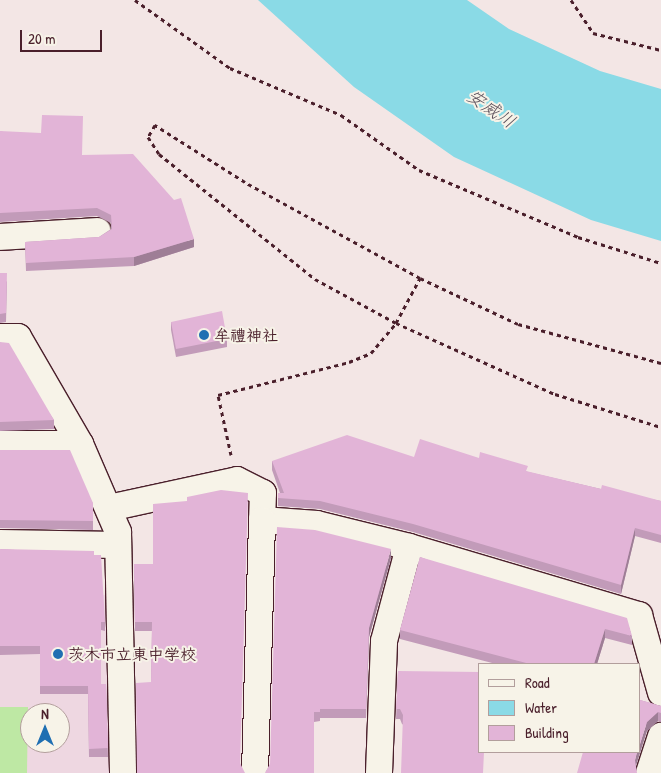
<!DOCTYPE html>
<meta charset="utf-8">
<style>
body{margin:0}
#map{position:relative;width:661px;height:773px;overflow:hidden;background:#f3e6e5;font-family:"Patrick Hand","Klee One",sans-serif}
div>[style]{position:absolute}
.built>*{inset:0;background:#eed7e1}
.green>*{inset:0;background:#bee8a4}
.water>*{inset:0;background:#8adae6}
.path>*{height:3px;margin-top:-1.5px;transform-origin:0;background:repeating-linear-gradient(90deg,#4a1f2b 0 4px,transparent 0 8px)}
.roads{filter:drop-shadow(1px 0 #4a1f2b) drop-shadow(-1px 0 #4a1f2b) drop-shadow(0 1px #4a1f2b) drop-shadow(0 -1px #4a1f2b)}
.minor>*{height:26px;margin:-13px;padding:0 13px;transform-origin:13px;border-radius:13px;background:#f7f3e8}
.wall>*{inset:0;background:#c29bb9}
.shaded-wall>*{inset:0;background:#9e7e96}
.building>*{inset:0;background:#e2b4d7}
.dots>*{width:14px;height:14px;translate:-50% -50%;box-sizing:border-box;border:2px solid #f7f3e8;border-radius:50%}
span{translate:-50% -50%;white-space:nowrap;text-align:center;line-height:1.15;-webkit-text-stroke:4px #f7f3e8;paint-order:stroke}
.poi-label{font-size:16px;color:#4a1f2b;font-weight:700}
.left{translate:0 -50%;text-align:left}
.water-label{font-size:18px;color:#5a4e5a;font-style:italic}
.legend{position:absolute;left:478px;top:663px;width:162px;height:90px;box-sizing:border-box;background:#f7f3e8;border:1px solid #b29e9c;margin:0;padding:6px 9px;list-style:none;font-size:15px;color:#4a1f2b}
.legend li{display:flex;align-items:center;gap:10px;height:25px}
.legend b{width:25px;border:1px solid #b29e9c}
.north{position:absolute;left:20px;top:703px;width:50px;height:50px;box-sizing:border-box;background:#f7f3e8;border:1px solid #b29e9c;border-radius:50%;rotate:0deg;font-size:14px;font-weight:700;line-height:20px;text-align:center;color:#4a1f2b}
.north::after{content:'';display:block;margin:auto;width:18px;height:22px;background:#1f6fb2;clip-path:polygon(50% 0,100% 100%,50% 72%,0 100%)}
.scale{position:absolute;left:20px;top:30px;width:82px;height:22px;box-sizing:border-box;border:2px solid #4a1f2b;border-top:0;padding-left:6px;font-size:15px;line-height:18px;white-space:nowrap;color:#4a1f2b;-webkit-text-stroke:4px #f7f3e8;paint-order:stroke}
</style>
<div id="map">
<div class="built">
<div style="clip-path:polygon(evenodd,0 594px,115px 595px,120px 773px,0 773px,0 594px,30px 713px,60px 713px,60px 743px,30px 743px,30px 713px)"></div>
</div>
<div class="green">
<div style="clip-path:polygon(0 707px,28px 707px,27px 773px,0 773px)"></div>
</div>
<div class="water">
<div style="clip-path:polygon(258px 0,467px 0,509px 29px,600px 71px,661px 89px,661px 241px,591px 220px,454px 157px,354px 87px)"></div>
</div>
<div class="path">
<div style="left:135px;top:0;width:117px;rotate:35.6deg"></div>
<div style="left:230px;top:68px;width:121px;rotate:22.9deg"></div>
<div style="left:341px;top:115px;width:95px;rotate:35.2deg"></div>
<div style="left:419px;top:170px;width:173px;rotate:22.8deg"></div>
<div style="left:578px;top:237px;width:87px;rotate:17.4deg"></div>
<div style="left:571px;top:0;width:40px;rotate:56deg"></div>
<div style="left:593px;top:33px;width:70px;rotate:14deg"></div>
<div style="left:661px;top:363px;width:148px;rotate:-164.7deg"></div>
<div style="left:518px;top:324px;width:108px;rotate:-154.9deg"></div>
<div style="left:420px;top:278px;width:200px;rotate:-151.3deg"></div>
<div style="left:245px;top:182px;width:107px;rotate:-147.7deg"></div>
<div style="left:155px;top:125px;width:14px;rotate:120deg"></div>
<div style="left:148px;top:137px;width:20px;rotate:57deg"></div>
<div style="left:159px;top:154px;width:200px;rotate:38.7deg"></div>
<div style="left:315px;top:279px;width:92px;rotate:28.5deg"></div>
<div style="left:396px;top:323px;width:174px;rotate:24.1deg"></div>
<div style="left:555px;top:394px;width:111px;rotate:17.3deg"></div>
<div style="left:231px;top:455px;width:61px;rotate:-102.2deg"></div>
<div style="left:218px;top:395px;width:135px;rotate:-14.1deg"></div>
<div style="left:349px;top:362px;width:24px;rotate:-22deg"></div>
<div style="left:371px;top:353px;width:39px;rotate:-50deg"></div>
<div style="left:396px;top:323px;width:51px;rotate:-61.9deg"></div>
</div>
<div class="roads">
<div class="minor">
<div style="left:0;top:237px;width:98px;rotate:-3.5deg"></div>
<div style="left:0;top:337px;width:18px"></div>
<div style="left:18px;top:337px;width:124px;rotate:59.9deg"></div>
<div style="left:80px;top:444px;width:96px;rotate:66.6deg"></div>
<div style="left:118px;top:532px;width:241px;rotate:88.8deg"></div>
<div style="left:0;top:444px;width:80px"></div>
<div style="left:109px;top:508px;width:131px;rotate:-12.3deg"></div>
<div style="left:237px;top:480px;width:29px;rotate:27deg"></div>
<div style="left:263px;top:493px;width:27px;rotate:92deg"></div>
<div style="left:262px;top:520px;width:55px;rotate:4.2deg"></div>
<div style="left:317px;top:524px;width:95px;rotate:14deg"></div>
<div style="left:409px;top:547px;width:240px;rotate:16.5deg"></div>
<div style="left:639px;top:615px;width:81px;rotate:74.2deg"></div>
<div style="left:0;top:543px;width:118px;rotate:1deg"></div>
<div style="left:255px;top:773px;width:253px;rotate:-88.4deg"></div>
<div style="left:379px;top:773px;width:132px;rotate:-87.8deg"></div>
<div style="left:384px;top:641px;width:97px;rotate:-75.1deg"></div>
<div style="left:649px;top:773px;width:39px;rotate:-72deg"></div>
</div>
</div>
<div class="wall">
<div style="clip-path:polygon(0 131px,82px 155px,194px 247px,134px 266px,26px 271px,25px 242px,99px 237px,111px 229px,111px 223px,97px 216px,0 222px)"></div>
<div style="clip-path:polygon(0 273px,7px 282px,6px 322px,0 323px)"></div>
<div style="clip-path:polygon(171px 322px,227px 339px,227px 347px,176px 357px,171px 330px)"></div>
<div style="clip-path:polygon(0 342px,54px 420px,54px 429px,0 431px)"></div>
<div style="clip-path:polygon(0 450px,93px 503px,93px 530px,0 528px)"></div>
<div style="clip-path:polygon(414px 457px,479px 458px,528px 472px,601px 489px,661px 501px,661px 543px,635px 536px,621px 594px,413px 532px,320px 509px,278px 506px,278px 493px,280px 493px,272px 470px,272px 461px)"></div>
<div style="clip-path:polygon(0 549px,94px 555px,105px 622px,105px 631px,101px 630px,101px 684px,106px 684px,108px 757px,89px 757px,88px 694px,40px 694px,40px 654px,0 655px)"></div>
<div style="clip-path:polygon(420px 557px,632px 636px,632px 645px,605px 638px,597px 664px,496px 664px,400px 639px,400px 630px)"></div>
<div style="clip-path:polygon(391px 558px,369px 637px,366px 718px,320px 718px,320px 721px,314px 722px,265px 773px)"></div>
<div style="clip-path:polygon(134px 564px,240px 764px,151px 682px,152px 631px,135px 631px)"></div>
<div style="clip-path:polygon(398px 671px,483px 773px,402px 724px,400px 719px,396px 719px)"></div>
<div style="clip-path:polygon(640px 700px,661px 706px,661px 722px,658px 721px,647px 731px)"></div>
</div>
<div class="shaded-wall">
<div style="clip-path:polygon(194px 239px,194px 247px,134px 266px,134px 257px)"></div>
<div style="clip-path:polygon(635px 528px,635px 536px,621px 594px,621px 585px)"></div>
<div style="clip-path:polygon(391px 549px,391px 558px,369px 637px,366px 718px,369px 628px)"></div>
<div style="clip-path:polygon(605px 629px,605px 638px,597px 664px,594px 664px)"></div>
<div style="clip-path:polygon(658px 712px,658px 721px,647px 731px,635px 769px,635px 760px,637px 752px,640px 752px,640px 744px,647px 722px)"></div>
</div>
<div class="building">
<div style="clip-path:polygon(42px 115px,83px 116px,82px 155px,133px 154px,174px 200px,181px 198px,194px 239px,134px 257px,26px 263px,25px 242px,99px 237px,112px 229px,111px 215px,97px 208px,0 213px,0 131px,41px 133px)"></div>
<div style="clip-path:polygon(0 273px,7px 273px,6px 313px,0 314px)"></div>
<div style="clip-path:polygon(222px 311px,227px 339px,176px 349px,171px 322px)"></div>
<div style="clip-path:polygon(0 342px,9px 343px,54px 420px,0 422px)"></div>
<div style="clip-path:polygon(347px 435px,414px 457px,420px 439px,479px 458px,480px 452px,528px 466px,526px 471px,601px 489px,602px 485px,661px 501px,661px 535px,635px 528px,621px 585px,413px 524px,320px 501px,278px 498px,278px 493px,284px 493px,272px 461px)"></div>
<div style="clip-path:polygon(0 450px,70px 450px,93px 503px,93px 521px,0 520px)"></div>
<div style="clip-path:polygon(221px 490px,248px 493px,240px 763px,245px 773px,137px 773px,136px 683px,151px 682px,152px 622px,135px 622px,134px 564px,153px 564px,153px 504px,187px 501px,187px 497px)"></div>
<div style="clip-path:polygon(277px 527px,315px 530px,391px 549px,369px 628px,366px 709px,320px 709px,320px 712px,314px 712px,314px 773px,265px 773px,270px 764px)"></div>
<div style="clip-path:polygon(0 549px,94px 551px,94px 555px,101px 555px,105px 622px,101px 622px,101px 684px,106px 684px,108px 748px,89px 749px,88px 686px,40px 686px,40px 646px,0 646px)"></div>
<div style="clip-path:polygon(420px 557px,627px 618px,632px 636px,605px 629px,594px 664px,530px 664px,400px 630px)"></div>
<div style="clip-path:polygon(398px 671px,480px 672px,480px 752px,484px 752px,483px 773px,401px 773px,403px 715px,400px 709px,396px 709px)"></div>
<div style="clip-path:polygon(640px 700px,661px 706px,661px 713px,658px 712px,647px 722px,640px 744px)"></div>
<div style="clip-path:polygon(583px 752px,637px 752px,635px 760px,637px 773px,577px 773px)"></div>
</div>
<div class="dots">
<div style="left:204px;top:335px;background:#1f6fb2"></div>
<div style="left:58px;top:654px;background:#1f6fb2"></div>
</div>
<div class="poi-label">
<span class="left" style="left:214px;top:335px">牟禮神社</span>
<span class="left" style="left:68px;top:654px">茨木市立東中学校</span>
</div>
<div class="water-label">
<span style="left:491px;top:109px;rotate:34deg">安威川</span>
</div>
<ul class="legend">
<li><b style="height:6px;background:#f7f3e8"></b>Road</li>
<li><b style="height:14px;background:#8adae6"></b>Water</li>
<li><b style="height:14px;background:#e2b4d7"></b>Building</li>
</ul>
<div class="north">N</div>
<div class="scale">20 m</div>
</div>
